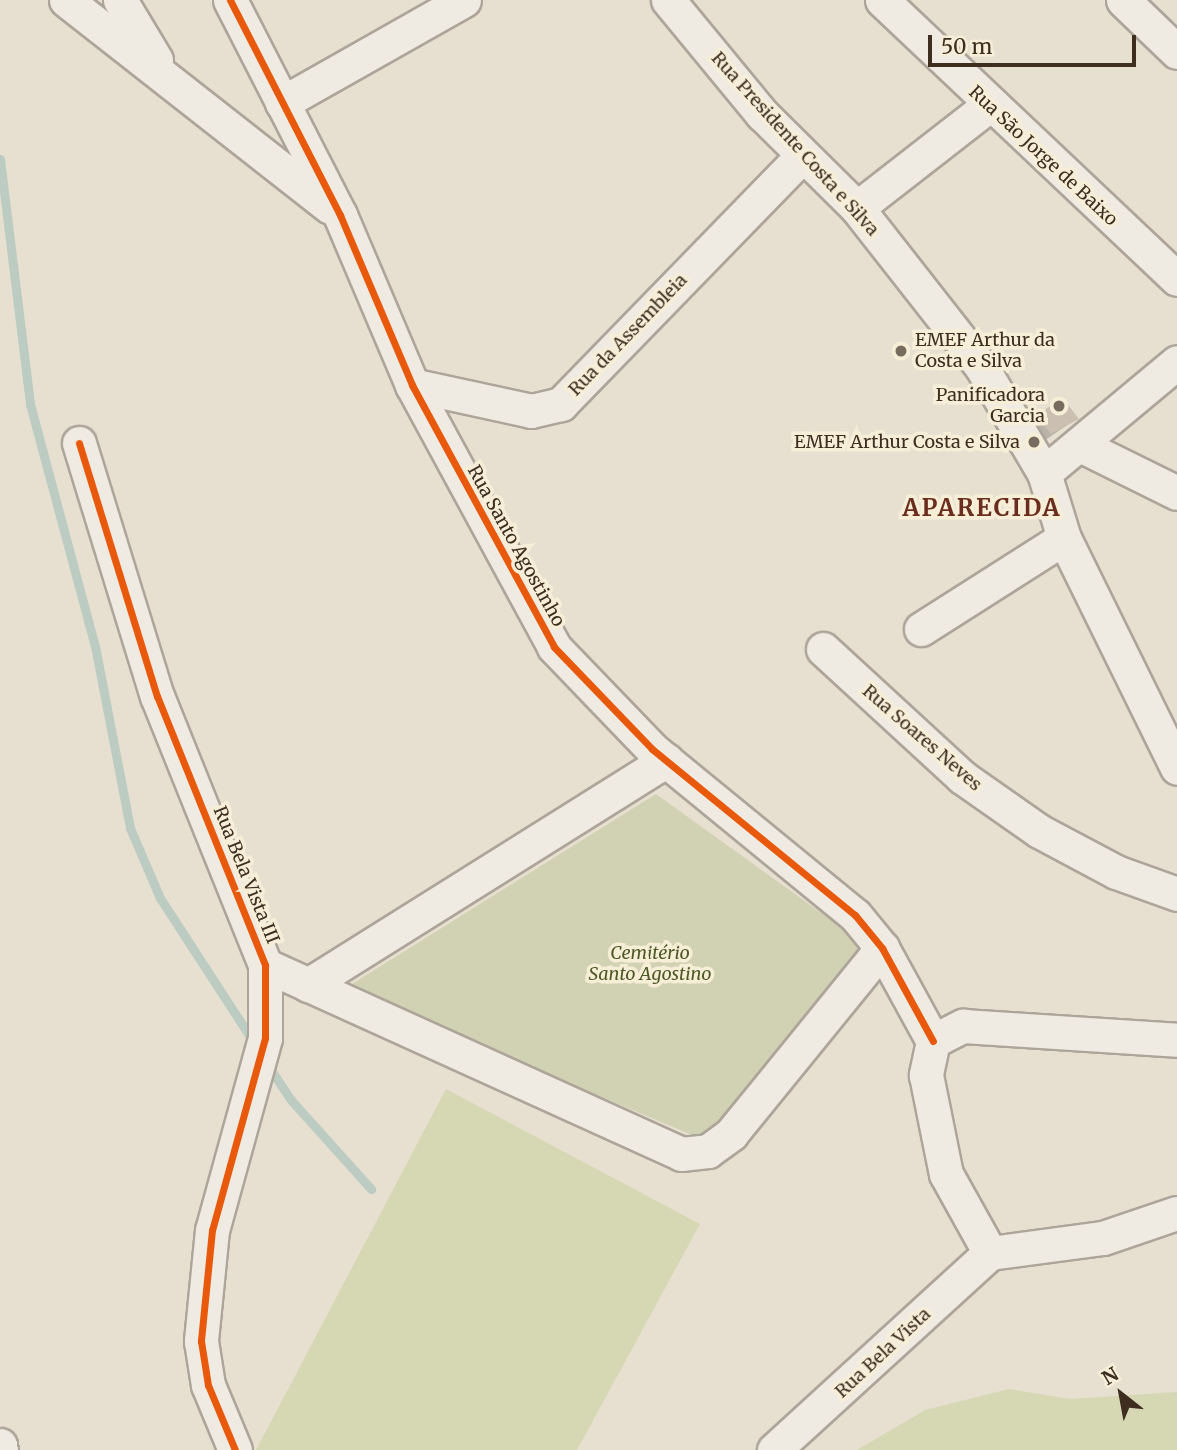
<!DOCTYPE html>
<meta charset="utf-8">
<style>
body{margin:0}
#map{position:relative;width:1177px;height:1450px;overflow:hidden;background:#e7e0d1;font-family:Merriweather,serif}
div>[style]{position:absolute}
.green>*{inset:0;background:#d6d7b3}
.cemetery>*{inset:0;background:#d1d1b3}
.shadow>*{inset:0;background:#0003}
.stream>*{height:9px;margin:-4.5px;padding:0 4.5px;transform-origin:4.5px;border-radius:4.5px;background:#bcccc2}
.building>*{inset:0;background:#cbbfb2}
.roads{filter:drop-shadow(2px 0 #ada599) drop-shadow(-2px 0 #ada599) drop-shadow(0 2px #ada599) drop-shadow(0 -2px #ada599)}
.minor>*{height:33px;margin:-16.5px;padding:0 16.5px;transform-origin:16.5px;border-radius:16.5px;background:#efebe3}
.cycleway>*{height:7px;margin:-3.5px;padding:0 3.5px;transform-origin:3.5px;border-radius:3.5px;background:#e8590c}
.dots>*{width:19px;height:19px;translate:-50% -50%;box-sizing:border-box;border:4px solid #f7eed8;border-radius:50%}
span{translate:-50% -50%;white-space:nowrap;text-align:center;line-height:1.15;-webkit-text-stroke:7px #f7eed8;paint-order:stroke}
.street-label{font-size:18px;color:#3d2e20}
.poi-label{font-size:18px;color:#3d2e20}
.left{translate:0 -50%;text-align:left}
.right{translate:-100% -50%;text-align:right}
.park-label{font-size:18px;color:#4d5a26;font-style:italic}
.district-label{font-size:24px;color:#6b2e1e;font-weight:700;letter-spacing:2px}
.north{position:absolute;left:1086px;top:1359px;width:70px;height:70px;-webkit-text-stroke:5px #f7eed8;paint-order:stroke;rotate:329deg;font-size:19px;font-weight:700;line-height:28px;text-align:center;color:#3d2e20}
.north::after{content:'';display:block;margin:auto;width:24px;height:32px;background:#3d2e20;clip-path:polygon(50% 0,100% 100%,50% 72%,0 100%)}
.scale{position:absolute;left:928px;top:35px;width:208px;height:32px;box-sizing:border-box;border:4px solid #3d2e20;border-top:0;padding-left:9px;font-size:21px;line-height:24px;white-space:nowrap;color:#3d2e20;-webkit-text-stroke:5px #f7eed8;paint-order:stroke}
</style>
<div id="map">
<div class="green">
<div style="clip-path:polygon(446px 1089px,700px 1224px,577px 1450px,256px 1450px)"></div>
<div style="clip-path:polygon(1009px 1389px,1070px 1399px,1177px 1392px,1177px 1450px,857px 1450px,925px 1410px)"></div>
</div>
<div class="cemetery">
<div style="clip-path:polygon(656px 794px,874px 951px,723px 1148px,344px 989px)"></div>
</div>
<div class="shadow">
<div style="clip-path:polygon(1062px 399px,1076px 419px,1038px 445px,1026px 429px)"></div>
</div>
<div class="stream">
<div style="left:0;top:159px;width:247px;rotate:83deg"></div>
<div style="left:30px;top:404px;width:251px;rotate:75deg"></div>
<div style="left:95px;top:646px;width:185px;rotate:79.1deg"></div>
<div style="left:130px;top:828px;width:76px;rotate:66.8deg"></div>
<div style="left:160px;top:898px;width:173px;rotate:57deg"></div>
<div style="left:267px;top:1064px;width:43px;rotate:56.3deg"></div>
<div style="left:291px;top:1100px;width:120px;rotate:48deg"></div>
</div>
<div class="building">
<div style="clip-path:polygon(1062px 397px,1079px 419px,1051px 434px,1037px 416px)"></div>
</div>
<div class="roads">
<div class="minor">
<div style="left:66px;top:0;width:335px;rotate:38.1deg"></div>
<div style="left:120px;top:0;width:70px;rotate:59deg"></div>
<div style="left:230px;top:0;width:242px;rotate:62.9deg"></div>
<div style="left:340px;top:215px;width:185px;rotate:67deg"></div>
<div style="left:412px;top:385px;width:298px;rotate:61.5deg"></div>
<div style="left:554px;top:647px;width:141px;rotate:46.1deg"></div>
<div style="left:652px;top:749px;width:262px;rotate:39.3deg"></div>
<div style="left:855px;top:915px;width:43px;rotate:50.7deg"></div>
<div style="left:882px;top:948px;width:106px;rotate:61.3deg"></div>
<div style="left:668px;top:0;width:148px;rotate:50.5deg"></div>
<div style="left:762px;top:114px;width:134px;rotate:44.7deg"></div>
<div style="left:857px;top:208px;width:201px;rotate:51.9deg"></div>
<div style="left:981px;top:366px;width:124px;rotate:59.5deg"></div>
<div style="left:1044px;top:473px;width:68px;rotate:72.9deg"></div>
<div style="left:1064px;top:538px;width:256px;rotate:63.8deg"></div>
<div style="left:882px;top:0;width:406px;rotate:43.4deg"></div>
<div style="left:1123px;top:0;width:75px;rotate:43.9deg"></div>
<div style="left:282px;top:103px;width:209px;rotate:-29.5deg"></div>
<div style="left:857px;top:208px;width:166px;rotate:-37.9deg"></div>
<div style="left:412px;top:385px;width:122px;rotate:12.3deg"></div>
<div style="left:531px;top:411px;width:31px;rotate:-13deg"></div>
<div style="left:561px;top:404px;width:346px;rotate:-45.8deg"></div>
<div style="left:79px;top:443px;width:265px;rotate:72.9deg"></div>
<div style="left:157px;top:696px;width:290px;rotate:68.1deg"></div>
<div style="left:265px;top:965px;width:73px;rotate:90deg"></div>
<div style="left:265px;top:1038px;width:199px;rotate:105.4deg"></div>
<div style="left:212px;top:1230px;width:112px;rotate:95.7deg"></div>
<div style="left:201px;top:1341px;width:45px;rotate:81deg"></div>
<div style="left:208px;top:1385px;width:70px;rotate:67.4deg"></div>
<div style="left:1080px;top:445px;width:108px;rotate:26.3deg"></div>
<div style="left:1044px;top:473px;width:173px;rotate:-39.8deg"></div>
<div style="left:921px;top:629px;width:169px;rotate:-32.5deg"></div>
<div style="left:823px;top:649px;width:189px;rotate:42.6deg"></div>
<div style="left:962px;top:777px;width:94px;rotate:35deg"></div>
<div style="left:1039px;top:831px;width:87px;rotate:28deg"></div>
<div style="left:1116px;top:872px;width:65px;rotate:19.8deg"></div>
<div style="left:265px;top:965px;width:457px;rotate:24.4deg"></div>
<div style="left:681px;top:1154px;width:27px;rotate:-6deg"></div>
<div style="left:708px;top:1151px;width:29px;rotate:-36deg"></div>
<div style="left:731px;top:1134px;width:240px;rotate:-50.9deg"></div>
<div style="left:308px;top:985px;width:423px;rotate:-32.1deg"></div>
<div style="left:933px;top:1041px;width:34px;rotate:-27deg"></div>
<div style="left:963px;top:1026px;width:214px;rotate:3.7deg"></div>
<div style="left:933px;top:1041px;width:35px;rotate:102deg"></div>
<div style="left:926px;top:1075px;width:101px;rotate:78.6deg"></div>
<div style="left:946px;top:1174px;width:90px;rotate:60.9deg"></div>
<div style="left:990px;top:1253px;width:114px;rotate:-7.6deg"></div>
<div style="left:1103px;top:1238px;width:78px;rotate:-18.7deg"></div>
<div style="left:0;top:1445px;width:5px;rotate:79deg"></div>
<div style="left:774px;top:1450px;width:292px;rotate:-42.4deg"></div>
</div>
</div>
<div class="cycleway">
<div style="left:230px;top:0;width:242px;rotate:62.9deg"></div>
<div style="left:340px;top:215px;width:185px;rotate:67deg"></div>
<div style="left:412px;top:385px;width:298px;rotate:61.5deg"></div>
<div style="left:554px;top:647px;width:141px;rotate:46.1deg"></div>
<div style="left:652px;top:749px;width:262px;rotate:39.3deg"></div>
<div style="left:855px;top:915px;width:43px;rotate:50.7deg"></div>
<div style="left:882px;top:948px;width:106px;rotate:61.3deg"></div>
<div style="left:79px;top:443px;width:265px;rotate:72.9deg"></div>
<div style="left:157px;top:696px;width:290px;rotate:68.1deg"></div>
<div style="left:265px;top:965px;width:73px;rotate:90deg"></div>
<div style="left:265px;top:1038px;width:199px;rotate:105.4deg"></div>
<div style="left:212px;top:1230px;width:112px;rotate:95.7deg"></div>
<div style="left:201px;top:1341px;width:45px;rotate:81deg"></div>
<div style="left:208px;top:1385px;width:70px;rotate:67.4deg"></div>
</div>
<div class="dots">
<div style="left:901px;top:351px;background:#786c5e"></div>
<div style="left:1059px;top:406px;background:#786c5e"></div>
<div style="left:1034px;top:442px;background:#786c5e"></div>
</div>
<div class="street-label">
<span style="left:795px;top:144px;rotate:48deg">Rua Presidente Costa e Silva</span>
<span style="left:1043px;top:156px;rotate:43deg">Rua São Jorge de Baixo</span>
<span style="left:628px;top:335px;rotate:-46deg">Rua da Assembleia</span>
<span style="left:516px;top:546px;rotate:61deg">Rua Santo Agostinho</span>
<span style="left:922px;top:738px;rotate:41deg">Rua Soares Neves</span>
<span style="left:246px;top:875px;rotate:68deg">Rua Bela Vista III</span>
<span style="left:883px;top:1353px;rotate:-43deg">Rua Bela Vista</span>
</div>
<div class="poi-label">
<span class="left" style="left:915px;top:351px">EMEF Arthur da<br>Costa e Silva</span>
<span class="right" style="left:1045px;top:406px">Panificadora<br>Garcia</span>
<span class="right" style="left:1020px;top:442px">EMEF Arthur Costa e Silva</span>
</div>
<div class="park-label">
<span style="left:650px;top:964px">Cemitério<br>Santo Agostino</span>
</div>
<div class="district-label">
<span style="left:982px;top:508px">APARECIDA</span>
</div>
<div class="north">N</div>
<div class="scale">50 m</div>
</div>
